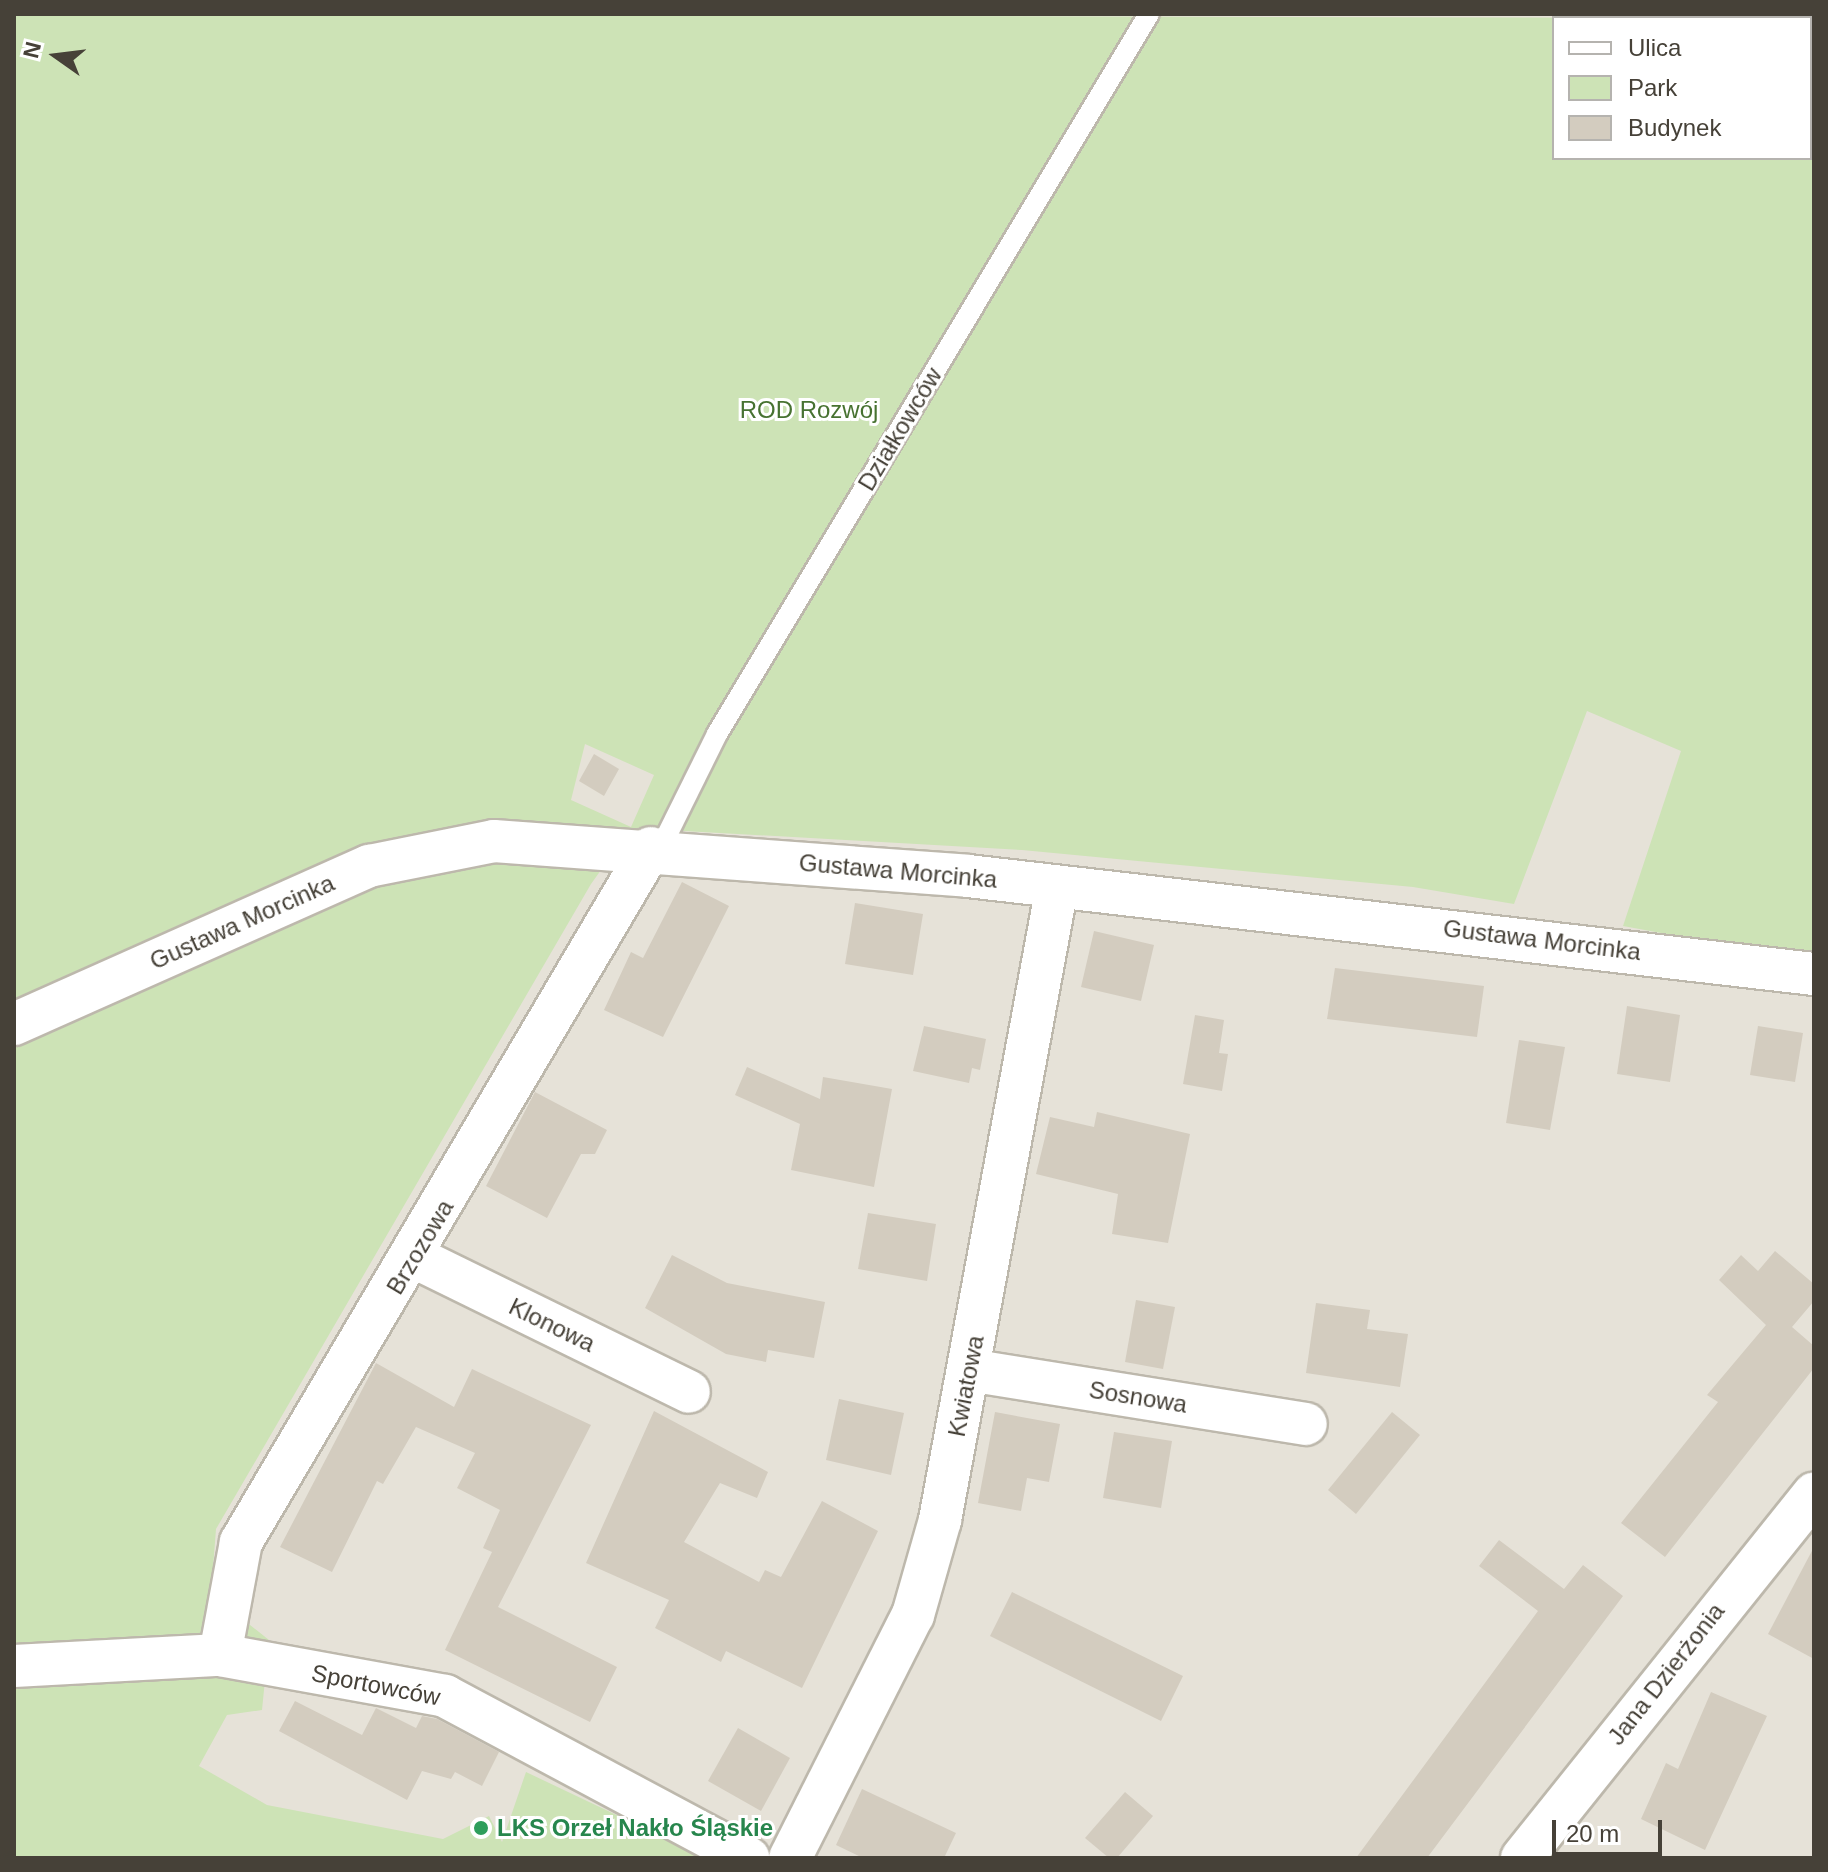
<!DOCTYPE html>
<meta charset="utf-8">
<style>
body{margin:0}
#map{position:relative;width:1828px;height:1872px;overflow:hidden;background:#f3f0e9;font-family:Helvetica,sans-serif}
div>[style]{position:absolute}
.residential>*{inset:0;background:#e6e2d8}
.green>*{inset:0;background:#cde3b6}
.building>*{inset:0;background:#d3ccbf}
.roads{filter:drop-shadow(2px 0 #bdb8ac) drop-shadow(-2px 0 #bdb8ac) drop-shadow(0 2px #bdb8ac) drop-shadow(0 -2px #bdb8ac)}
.lane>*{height:20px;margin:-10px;padding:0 10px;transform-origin:10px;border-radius:10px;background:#fff}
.street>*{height:42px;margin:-21px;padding:0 21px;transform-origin:21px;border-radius:21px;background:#fff}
.dots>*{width:22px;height:22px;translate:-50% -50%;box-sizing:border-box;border:4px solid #fff;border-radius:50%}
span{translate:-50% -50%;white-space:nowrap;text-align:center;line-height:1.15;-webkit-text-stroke:6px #fff;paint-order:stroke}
.park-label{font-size:24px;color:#477231}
.street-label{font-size:24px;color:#464138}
.leisure-label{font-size:24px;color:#27864d;font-weight:700}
.left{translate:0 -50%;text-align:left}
.frame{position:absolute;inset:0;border:16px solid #464138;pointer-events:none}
.legend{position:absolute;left:1552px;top:16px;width:260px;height:144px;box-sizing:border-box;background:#fff;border:2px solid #b5b3af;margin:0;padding:10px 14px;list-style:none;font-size:24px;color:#464138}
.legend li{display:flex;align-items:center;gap:16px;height:40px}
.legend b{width:40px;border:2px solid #b5b3af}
.north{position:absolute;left:16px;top:16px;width:80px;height:80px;-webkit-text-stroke:6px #fff;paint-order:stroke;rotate:284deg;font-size:22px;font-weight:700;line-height:32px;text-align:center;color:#464138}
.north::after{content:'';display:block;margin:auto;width:28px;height:36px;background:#464138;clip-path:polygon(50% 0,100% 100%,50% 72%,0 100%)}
.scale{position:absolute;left:1552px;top:1820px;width:110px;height:36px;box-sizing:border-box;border:4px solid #464138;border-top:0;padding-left:10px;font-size:24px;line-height:28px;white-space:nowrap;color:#464138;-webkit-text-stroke:6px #fff;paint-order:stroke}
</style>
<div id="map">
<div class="residential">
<div style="clip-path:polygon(evenodd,14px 14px,1814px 14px,1814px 1858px,14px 1858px,14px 14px,1554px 18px,1810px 18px,1810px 158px,1554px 158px,1554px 18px)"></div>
</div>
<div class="green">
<div style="clip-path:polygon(evenodd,14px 14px,1728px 18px,1554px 18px,1554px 158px,1810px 158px,1814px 59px,1814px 961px,1623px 926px,1681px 751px,1587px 711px,1514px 904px,1413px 887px,1022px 850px,631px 828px,591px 884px,216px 1529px,211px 1594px,269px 1640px,262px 1710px,227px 1715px,199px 1766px,267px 1805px,443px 1839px,489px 1816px,502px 1842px,526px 1772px,707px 1858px,14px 1858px,14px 14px,585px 744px,654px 775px,631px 827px,571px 800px,585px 744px)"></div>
</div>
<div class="building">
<div style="clip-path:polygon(594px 754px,619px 769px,604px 796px,579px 781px)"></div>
<div style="clip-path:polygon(682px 882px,729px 906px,663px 1037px,604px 1010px,631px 952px,643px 958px)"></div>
<div style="clip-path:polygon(855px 903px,923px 914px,913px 975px,845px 964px)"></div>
<div style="clip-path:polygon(1094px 931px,1154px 945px,1141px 1001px,1081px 987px)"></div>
<div style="clip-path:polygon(1335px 968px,1484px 986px,1477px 1037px,1327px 1019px)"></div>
<div style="clip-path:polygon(1627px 1006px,1680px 1015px,1670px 1082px,1617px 1074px)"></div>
<div style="clip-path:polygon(1195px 1015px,1224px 1020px,1219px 1053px,1228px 1054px,1222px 1091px,1183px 1084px)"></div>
<div style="clip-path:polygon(924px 1026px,986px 1039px,980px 1070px,972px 1068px,969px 1083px,913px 1071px)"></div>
<div style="clip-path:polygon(1758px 1026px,1803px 1033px,1795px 1082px,1750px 1075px)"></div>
<div style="clip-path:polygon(1519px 1040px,1565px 1047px,1550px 1130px,1506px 1123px)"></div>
<div style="clip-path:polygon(747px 1067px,820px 1099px,823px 1077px,892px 1089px,874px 1187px,791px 1170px,800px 1124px,735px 1095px)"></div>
<div style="clip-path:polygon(535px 1092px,607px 1130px,595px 1154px,581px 1154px,547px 1218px,486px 1186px)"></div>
<div style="clip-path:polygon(1097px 1112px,1190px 1134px,1168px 1243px,1112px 1234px,1118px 1194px,1036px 1174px,1050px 1117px,1094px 1127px)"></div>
<div style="clip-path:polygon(868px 1213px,936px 1224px,927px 1281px,858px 1269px)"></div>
<div style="clip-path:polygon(1775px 1251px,1814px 1284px,1814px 1301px,1792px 1327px,1814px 1346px,1814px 1368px,1665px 1557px,1621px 1523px,1718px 1402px,1707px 1395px,1766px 1325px,1719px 1280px,1741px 1255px,1758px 1271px)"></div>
<div style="clip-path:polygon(672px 1255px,727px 1283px,825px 1302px,814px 1358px,768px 1350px,766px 1362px,726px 1354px,645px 1308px)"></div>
<div style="clip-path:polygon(1136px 1300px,1175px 1307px,1163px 1369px,1125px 1362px)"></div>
<div style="clip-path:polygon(1316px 1303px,1370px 1310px,1367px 1329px,1408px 1334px,1400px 1387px,1306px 1373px)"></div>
<div style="clip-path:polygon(376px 1363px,454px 1407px,472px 1369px,591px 1425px,498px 1607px,617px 1667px,590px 1722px,445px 1650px,492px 1552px,483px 1548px,500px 1510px,457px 1488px,475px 1453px,416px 1427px,383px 1484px,377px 1481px,332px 1572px,280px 1547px)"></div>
<div style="clip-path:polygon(839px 1399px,904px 1413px,891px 1475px,826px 1460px)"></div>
<div style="clip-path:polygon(654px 1411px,768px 1472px,757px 1498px,720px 1483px,684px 1542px,759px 1582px,765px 1570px,781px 1577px,822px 1501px,878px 1531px,802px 1688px,726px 1651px,721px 1662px,655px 1628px,669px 1600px,586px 1563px)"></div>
<div style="clip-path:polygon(995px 1412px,1060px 1424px,1049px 1482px,1027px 1478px,1021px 1511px,978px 1503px)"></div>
<div style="clip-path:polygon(1392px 1412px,1420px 1435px,1356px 1514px,1328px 1490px)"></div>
<div style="clip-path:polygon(1114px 1432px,1172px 1441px,1161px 1508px,1103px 1498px)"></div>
<div style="clip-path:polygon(1499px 1540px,1564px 1589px,1583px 1565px,1623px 1596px,1427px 1858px,1356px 1858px,1538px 1611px,1479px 1566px)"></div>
<div style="clip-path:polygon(1814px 1547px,1814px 1659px,1768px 1634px)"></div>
<div style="clip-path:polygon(1012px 1592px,1183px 1676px,1161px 1721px,990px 1636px)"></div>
<div style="clip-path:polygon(1711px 1692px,1767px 1716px,1705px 1850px,1641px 1819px,1666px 1763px,1678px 1769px)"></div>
<div style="clip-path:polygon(295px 1701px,362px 1735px,376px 1708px,416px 1728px,422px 1716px,437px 1719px,499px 1752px,482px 1786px,455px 1772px,451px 1779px,422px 1771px,407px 1800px,279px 1731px)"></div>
<div style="clip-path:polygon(738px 1728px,790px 1758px,761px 1811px,708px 1781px)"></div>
<div style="clip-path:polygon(862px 1789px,956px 1833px,944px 1858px,863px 1858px,836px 1845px)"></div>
<div style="clip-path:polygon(1125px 1792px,1153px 1816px,1117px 1858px,1109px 1858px,1085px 1838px)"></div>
</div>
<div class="roads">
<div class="lane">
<div style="left:660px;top:849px;width:128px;rotate:-63.6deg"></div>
<div style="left:717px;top:734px;width:840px;rotate:-59.04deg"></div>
</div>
<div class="street">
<div style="left:14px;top:1024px;width:389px;rotate:-24deg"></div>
<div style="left:369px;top:866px;width:127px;rotate:-11.3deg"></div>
<div style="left:494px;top:841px;width:475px;rotate:4.2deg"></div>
<div style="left:968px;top:876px;width:852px;rotate:6.61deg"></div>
<div style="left:414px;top:1257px;width:306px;rotate:26.1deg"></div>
<div style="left:969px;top:1370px;width:341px;rotate:9.1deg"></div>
<div style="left:220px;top:1655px;width:115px;rotate:-79.5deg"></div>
<div style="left:241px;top:1542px;width:806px;rotate:-59.43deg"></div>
<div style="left:14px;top:1666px;width:206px;rotate:-3.1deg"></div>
<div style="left:220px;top:1655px;width:229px;rotate:10.3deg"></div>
<div style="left:445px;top:1696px;width:344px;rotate:28.1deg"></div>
<div style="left:790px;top:1858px;width:272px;rotate:-63.2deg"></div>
<div style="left:913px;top:1615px;width:99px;rotate:-74.1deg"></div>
<div style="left:940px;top:1520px;width:644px;rotate:-79.53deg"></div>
<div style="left:1522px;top:1858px;width:467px;rotate:-51.3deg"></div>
</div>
</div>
<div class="dots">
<div style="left:481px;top:1828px;background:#2e9e5b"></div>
</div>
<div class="park-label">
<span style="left:809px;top:410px">ROD Rozwój</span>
</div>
<div class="street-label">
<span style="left:900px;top:429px;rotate:-59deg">Działkowców</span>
<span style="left:898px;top:871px;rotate:5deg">Gustawa Morcinka</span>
<span style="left:242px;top:922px;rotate:-24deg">Gustawa Morcinka</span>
<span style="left:1542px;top:940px;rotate:7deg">Gustawa Morcinka</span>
<span style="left:420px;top:1247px;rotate:-59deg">Brzozowa</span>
<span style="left:552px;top:1325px;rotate:26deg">Klonowa</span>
<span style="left:966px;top:1386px;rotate:-79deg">Kwiatowa</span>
<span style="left:1138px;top:1397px;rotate:9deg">Sosnowa</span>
<span style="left:1666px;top:1674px;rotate:-52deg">Jana Dzierżonia</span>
<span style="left:376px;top:1685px;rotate:11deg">Sportowców</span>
</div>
<div class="leisure-label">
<span class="left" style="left:497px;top:1828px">LKS Orzeł Nakło Śląskie</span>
</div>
<div class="frame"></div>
<ul class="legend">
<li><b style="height:10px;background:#fff"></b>Ulica</li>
<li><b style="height:22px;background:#cde3b6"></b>Park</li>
<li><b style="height:22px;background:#d3ccbf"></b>Budynek</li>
</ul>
<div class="north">N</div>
<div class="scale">20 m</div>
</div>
